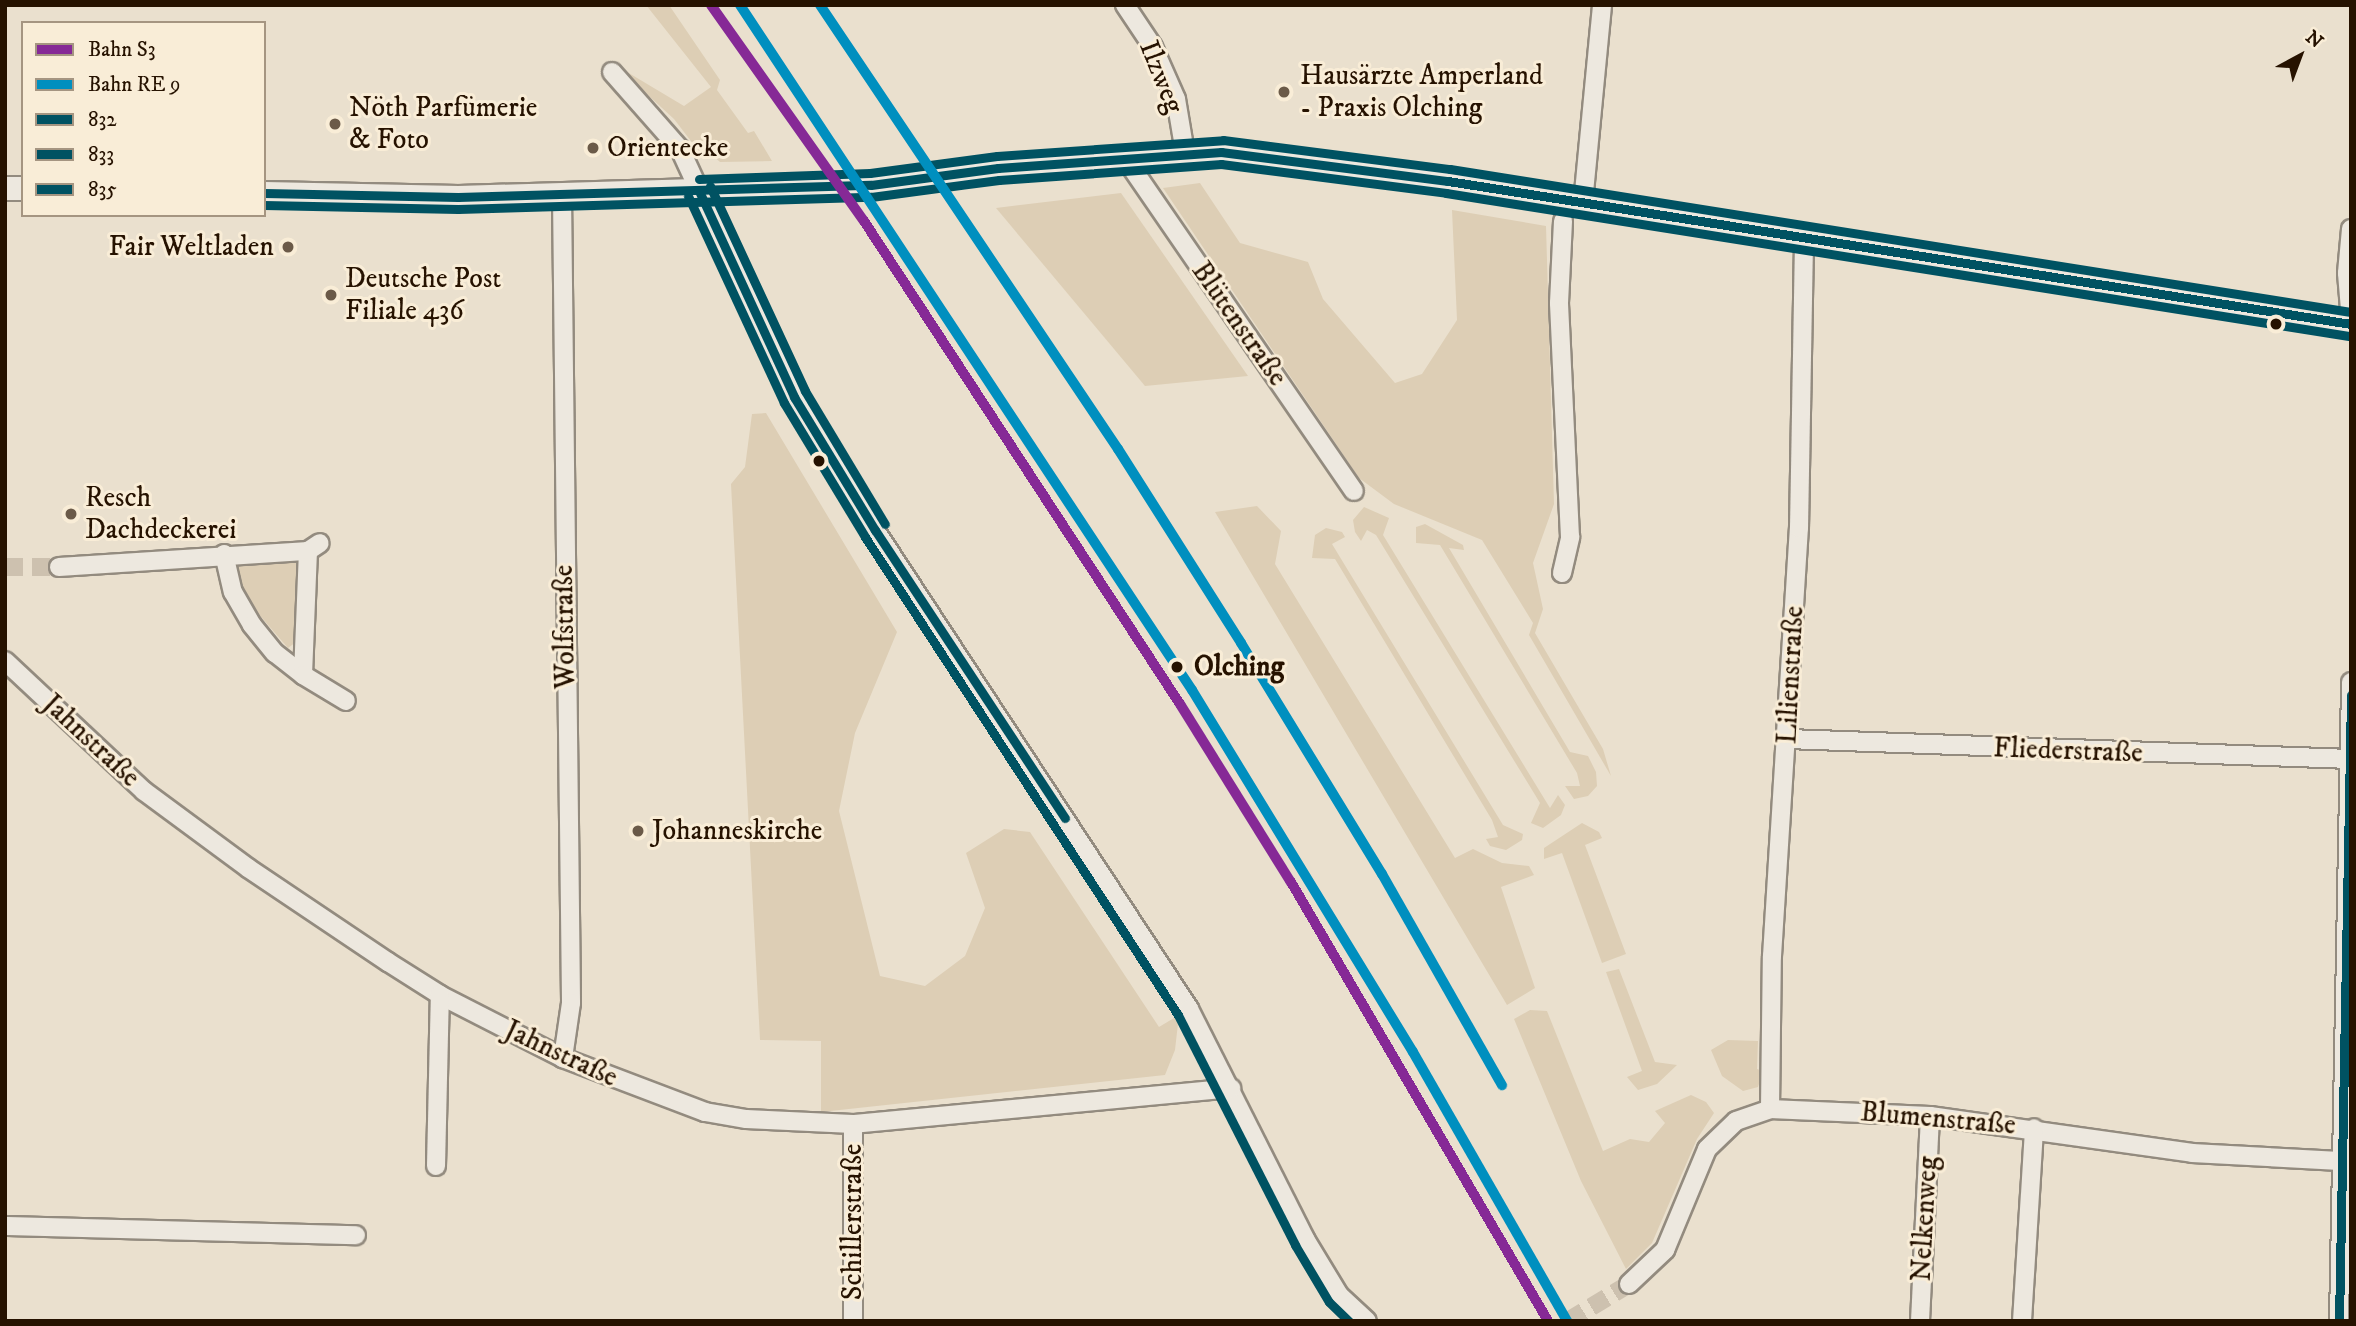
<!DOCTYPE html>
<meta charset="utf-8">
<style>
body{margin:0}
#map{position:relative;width:2356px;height:1326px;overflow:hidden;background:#eae0ce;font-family:"IM FELL DW Pica",serif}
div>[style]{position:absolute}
.green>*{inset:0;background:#ddceb5}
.minor-tunnel>*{height:18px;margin-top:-9px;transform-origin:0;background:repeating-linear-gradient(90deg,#cdc1af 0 18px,transparent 0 27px)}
.roads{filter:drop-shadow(2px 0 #938b7f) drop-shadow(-2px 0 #938b7f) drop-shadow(0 2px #938b7f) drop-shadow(0 -2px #938b7f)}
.minor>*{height:18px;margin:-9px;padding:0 9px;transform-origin:9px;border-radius:9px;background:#ede8df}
.tertiary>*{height:23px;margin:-11.5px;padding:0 11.5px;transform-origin:11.5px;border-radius:11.5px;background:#ede8df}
.bus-1>*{height:9px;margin:-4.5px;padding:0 4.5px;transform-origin:4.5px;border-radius:4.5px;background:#005262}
.bus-2>*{height:9px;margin:-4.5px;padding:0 4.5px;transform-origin:4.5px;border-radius:4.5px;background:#005262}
.bus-3>*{height:9px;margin:-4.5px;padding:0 4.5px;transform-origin:4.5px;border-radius:4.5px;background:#005262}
.rail-1>*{height:10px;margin:-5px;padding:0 5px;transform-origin:5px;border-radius:5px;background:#862996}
.rail-2>*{height:10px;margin:-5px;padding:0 5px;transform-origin:5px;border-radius:5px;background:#008fbf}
.dots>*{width:19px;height:19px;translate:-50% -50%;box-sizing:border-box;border:4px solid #f9edd7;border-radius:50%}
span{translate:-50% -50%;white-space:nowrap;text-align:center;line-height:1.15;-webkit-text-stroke:6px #f9edd7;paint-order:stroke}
.poi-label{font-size:28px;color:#261200}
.left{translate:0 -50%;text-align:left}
.right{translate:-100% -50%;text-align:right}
.street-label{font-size:28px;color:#261200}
.stop-label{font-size:28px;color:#261200;font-weight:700}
.frame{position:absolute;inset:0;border:7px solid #261200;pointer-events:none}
.legend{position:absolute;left:21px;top:21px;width:245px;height:196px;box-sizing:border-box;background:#f9edd7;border:2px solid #a59581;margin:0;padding:9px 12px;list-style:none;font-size:21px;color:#261200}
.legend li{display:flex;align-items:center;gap:14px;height:35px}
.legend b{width:35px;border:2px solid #a59581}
.north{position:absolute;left:2265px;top:21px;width:70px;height:70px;-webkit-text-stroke:5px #f9edd7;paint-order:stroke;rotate:41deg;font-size:19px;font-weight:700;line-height:28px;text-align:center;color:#261200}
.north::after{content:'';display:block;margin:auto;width:24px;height:32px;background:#261200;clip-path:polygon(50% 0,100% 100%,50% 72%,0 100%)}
</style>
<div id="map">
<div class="green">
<div style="clip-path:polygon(646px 5px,669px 5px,720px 80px,717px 90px,748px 133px,754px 131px,772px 161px,720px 162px,712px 155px,704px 158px,674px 119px,625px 74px,622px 69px,684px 106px,711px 87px)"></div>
<div style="clip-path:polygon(1200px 183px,1240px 243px,1308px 262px,1323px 299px,1395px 383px,1422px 374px,1457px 320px,1452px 210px,1546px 226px,1554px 504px,1533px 563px,1543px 609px,1535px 633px,1603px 749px,1611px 776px,1529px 635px,1533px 623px,1482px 540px,1394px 504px,1359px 478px,1163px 188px)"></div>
<div style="clip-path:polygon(1121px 193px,1248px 376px,1145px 386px,996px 208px)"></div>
<div style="clip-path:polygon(766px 413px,897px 632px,855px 733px,839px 811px,880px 976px,925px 986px,965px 956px,985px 908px,966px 853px,1004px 829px,1030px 832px,1159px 1027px,1179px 1015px,1175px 1050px,1165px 1075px,821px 1112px,821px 1041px,760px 1040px,731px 484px,745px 467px,752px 414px)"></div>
<div style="clip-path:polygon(1257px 506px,1281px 531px,1275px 564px,1455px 858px,1473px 849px,1502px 863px,1529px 866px,1534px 875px,1501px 887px,1535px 988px,1507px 1005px,1215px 512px)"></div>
<div style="clip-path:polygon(1364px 507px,1389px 518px,1383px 535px,1550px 808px,1558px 795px,1565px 805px,1561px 815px,1543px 828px,1531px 823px,1540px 803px,1376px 535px,1367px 530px,1361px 541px,1355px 532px,1353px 520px)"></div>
<div style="clip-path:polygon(1425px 524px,1463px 545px,1464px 550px,1449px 548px,1570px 752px,1588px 756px,1596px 772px,1597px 786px,1588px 796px,1574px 799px,1565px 786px,1580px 786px,1577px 773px,1440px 545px,1416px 543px,1416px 527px)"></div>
<div style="clip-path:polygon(1326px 528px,1342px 532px,1345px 537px,1332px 544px,1503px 825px,1523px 834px,1522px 840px,1506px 850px,1490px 846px,1486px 839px,1498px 837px,1492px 820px,1335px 559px,1312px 558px,1315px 535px)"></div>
<div style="clip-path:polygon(301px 561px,300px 639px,288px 648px,249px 603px,233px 563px)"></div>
<div style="clip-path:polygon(1582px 823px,1599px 832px,1602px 838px,1585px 845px,1626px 954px,1602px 963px,1562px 853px,1544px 859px,1544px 848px)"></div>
<div style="clip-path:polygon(1619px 969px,1655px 1062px,1677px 1065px,1657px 1084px,1638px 1090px,1627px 1077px,1642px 1071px,1606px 972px)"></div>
<div style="clip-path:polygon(1530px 1010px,1547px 1011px,1603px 1151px,1630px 1139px,1649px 1142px,1665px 1123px,1655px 1111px,1691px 1095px,1706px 1102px,1714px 1113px,1697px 1139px,1652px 1243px,1626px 1269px,1581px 1181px,1514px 1019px)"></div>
<div style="clip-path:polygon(1728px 1040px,1758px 1041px,1757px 1069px,1763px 1071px,1758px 1087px,1743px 1091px,1722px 1076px,1711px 1050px)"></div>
</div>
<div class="minor-tunnel">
<div style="left:5px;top:567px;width:54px"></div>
<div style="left:1568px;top:1321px;width:71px;rotate:-31.2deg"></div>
</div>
<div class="roads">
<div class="minor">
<div style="left:1125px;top:5px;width:50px;rotate:56.3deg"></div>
<div style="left:1153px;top:47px;width:57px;rotate:66.1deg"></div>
<div style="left:1176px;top:99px;width:55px;rotate:80.5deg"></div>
<div style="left:612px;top:72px;width:103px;rotate:48.6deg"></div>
<div style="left:680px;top:149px;width:273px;rotate:65.3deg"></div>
<div style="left:794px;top:397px;width:156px;rotate:58.7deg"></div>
<div style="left:875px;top:530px;width:573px;rotate:56.75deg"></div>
<div style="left:1189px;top:1009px;width:258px;rotate:63.2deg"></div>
<div style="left:1305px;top:1239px;width:66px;rotate:58.7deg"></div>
<div style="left:1339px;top:1295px;width:38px;rotate:43deg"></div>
<div style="left:1125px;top:158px;width:404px;rotate:55.5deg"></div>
<div style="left:562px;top:195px;width:808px;rotate:89.36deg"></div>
<div style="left:571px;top:1003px;width:56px;rotate:98.3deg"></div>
<div style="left:1583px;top:203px;width:199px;rotate:-84.5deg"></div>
<div style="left:2351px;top:229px;width:44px;rotate:95.2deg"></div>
<div style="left:2347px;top:273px;width:49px;rotate:85.3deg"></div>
<div style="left:224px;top:554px;width:39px;rotate:77deg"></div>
<div style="left:233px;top:592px;width:38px;rotate:60deg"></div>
<div style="left:252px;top:625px;width:36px;rotate:51deg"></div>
<div style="left:275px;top:653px;width:36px;rotate:38deg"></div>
<div style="left:303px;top:675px;width:124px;rotate:-87.7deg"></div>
<div style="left:59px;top:567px;width:250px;rotate:-3.7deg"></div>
<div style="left:308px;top:551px;width:14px;rotate:-34deg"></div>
<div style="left:1562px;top:573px;width:37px;rotate:-77deg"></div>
<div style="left:1570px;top:537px;width:234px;rotate:-92.7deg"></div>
<div style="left:1559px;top:303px;width:82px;rotate:-87.2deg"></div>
<div style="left:5px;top:661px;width:190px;rotate:43.1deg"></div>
<div style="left:144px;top:791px;width:129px;rotate:36.5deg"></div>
<div style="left:248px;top:868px;width:169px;rotate:33.9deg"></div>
<div style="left:388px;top:962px;width:62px;rotate:32.4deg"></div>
<div style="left:440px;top:995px;width:138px;rotate:27.1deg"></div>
<div style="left:563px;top:1058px;width:152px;rotate:20.8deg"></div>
<div style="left:705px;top:1112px;width:42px;rotate:9.7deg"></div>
<div style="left:746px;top:1119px;width:107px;rotate:2.7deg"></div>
<div style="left:853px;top:1124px;width:380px;rotate:-5.4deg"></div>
<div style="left:303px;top:675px;width:50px;rotate:31.2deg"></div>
<div style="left:1787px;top:739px;width:563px;rotate:2.03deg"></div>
<div style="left:1770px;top:1109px;width:153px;rotate:-89.3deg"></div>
<div style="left:1772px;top:956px;width:429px;rotate:-86.4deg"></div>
<div style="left:1799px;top:528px;width:288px;rotate:-89deg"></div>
<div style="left:853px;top:1124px;width:197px;rotate:90deg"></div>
<div style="left:436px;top:1166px;width:171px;rotate:-88.7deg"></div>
<div style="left:5px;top:1226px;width:351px;rotate:1.5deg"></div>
<div style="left:1629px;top:1284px;width:50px;rotate:-43.4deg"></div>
<div style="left:1665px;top:1250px;width:109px;rotate:-67.4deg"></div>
<div style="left:1707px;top:1149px;width:40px;rotate:-44deg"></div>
<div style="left:1736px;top:1121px;width:36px;rotate:-19deg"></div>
<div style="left:1770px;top:1109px;width:160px;rotate:2.5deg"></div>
<div style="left:1930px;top:1116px;width:265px;rotate:8deg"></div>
<div style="left:2192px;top:1153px;width:148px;rotate:3.1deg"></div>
<div style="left:1920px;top:1321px;width:205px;rotate:-87.2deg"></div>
<div style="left:2022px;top:1321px;width:193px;rotate:-86.4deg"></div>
<div style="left:2339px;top:1321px;width:639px;rotate:-88.92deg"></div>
</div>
<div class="tertiary">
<div style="left:5px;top:188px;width:18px"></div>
<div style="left:264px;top:193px;width:194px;rotate:1.2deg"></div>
<div style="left:458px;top:197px;width:413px;rotate:-1.7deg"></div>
<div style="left:871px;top:185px;width:128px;rotate:-7.6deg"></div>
<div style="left:998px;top:168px;width:224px;rotate:-4.1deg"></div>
<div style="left:1221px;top:152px;width:229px;rotate:7.3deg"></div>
<div style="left:1448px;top:181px;width:914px;rotate:9deg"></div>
</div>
</div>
<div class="bus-1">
<div style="left:699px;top:191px;width:227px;rotate:65.2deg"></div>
<div style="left:794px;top:397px;width:156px;rotate:58.7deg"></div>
<div style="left:875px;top:530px;width:345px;rotate:56.6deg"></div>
<div style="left:264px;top:193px;width:194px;rotate:1.2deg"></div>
<div style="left:458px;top:197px;width:413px;rotate:-1.7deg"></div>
<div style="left:871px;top:185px;width:128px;rotate:-7.6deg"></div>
<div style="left:998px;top:168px;width:224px;rotate:-4.1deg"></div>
<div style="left:1221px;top:152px;width:229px;rotate:7.3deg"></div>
<div style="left:1448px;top:181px;width:914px;rotate:9deg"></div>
<div style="left:2339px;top:1321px;width:626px;rotate:-88.9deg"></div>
</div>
<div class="bus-2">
<div style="left:688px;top:196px;width:228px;rotate:65.1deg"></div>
<div style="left:784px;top:403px;width:157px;rotate:58.8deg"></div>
<div style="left:865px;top:537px;width:571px;rotate:56.78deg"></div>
<div style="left:1178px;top:1015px;width:258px;rotate:63deg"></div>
<div style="left:1295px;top:1245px;width:66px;rotate:59.2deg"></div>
<div style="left:1329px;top:1302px;width:28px;rotate:44deg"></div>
<div style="left:264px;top:205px;width:194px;rotate:1.2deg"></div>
<div style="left:458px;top:209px;width:413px;rotate:-1.7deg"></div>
<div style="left:871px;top:197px;width:129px;rotate:-7.6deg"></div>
<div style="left:999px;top:180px;width:223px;rotate:-4.1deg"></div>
<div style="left:1221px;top:164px;width:227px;rotate:7.3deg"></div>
<div style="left:1446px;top:193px;width:914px;rotate:9deg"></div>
</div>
<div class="bus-3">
<div style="left:699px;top:179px;width:171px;rotate:-2deg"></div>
<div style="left:870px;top:173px;width:128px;rotate:-7.6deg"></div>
<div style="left:997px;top:156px;width:227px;rotate:-4deg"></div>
<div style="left:1223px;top:140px;width:229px;rotate:7.3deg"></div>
<div style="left:1450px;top:169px;width:912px;rotate:9.02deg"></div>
<div style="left:710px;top:186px;width:226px;rotate:65.1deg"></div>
<div style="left:805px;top:391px;width:155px;rotate:59deg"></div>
</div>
<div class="rail-1">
<div style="left:711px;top:5px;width:265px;rotate:54.7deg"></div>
<div style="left:864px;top:221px;width:577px;rotate:56.81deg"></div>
<div style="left:1180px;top:704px;width:210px;rotate:58.1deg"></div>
<div style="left:1291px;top:882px;width:509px;rotate:59.65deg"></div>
</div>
<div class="rail-2">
<div style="left:740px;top:5px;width:821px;rotate:56.58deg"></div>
<div style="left:1192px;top:690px;width:424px;rotate:58.6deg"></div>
<div style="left:1413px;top:1052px;width:310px;rotate:60.2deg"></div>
<div style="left:820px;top:5px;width:535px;rotate:56.13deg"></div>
<div style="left:1118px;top:449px;width:230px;rotate:57.6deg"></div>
<div style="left:1241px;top:643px;width:271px;rotate:58.6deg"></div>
<div style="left:1382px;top:874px;width:243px;rotate:60.4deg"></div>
</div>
<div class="dots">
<div style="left:1284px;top:92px;background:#6b5a48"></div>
<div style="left:335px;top:124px;background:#6b5a48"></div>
<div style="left:593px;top:148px;background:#6b5a48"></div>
<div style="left:288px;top:247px;background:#6b5a48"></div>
<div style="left:331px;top:295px;background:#6b5a48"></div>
<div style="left:2276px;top:324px;background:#261200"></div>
<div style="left:819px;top:461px;background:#261200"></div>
<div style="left:71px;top:514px;background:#6b5a48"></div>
<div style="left:1177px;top:667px;background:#261200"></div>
<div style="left:638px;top:831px;background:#6b5a48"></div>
</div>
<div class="poi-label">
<span class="left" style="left:1300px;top:92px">Hausärzte Amperland<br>- Praxis Olching</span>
<span class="left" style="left:349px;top:124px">Nöth Parfümerie<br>&amp; Foto</span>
<span class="left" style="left:607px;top:148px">Orientecke</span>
<span class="right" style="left:274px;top:247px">Fair Weltladen</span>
<span class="left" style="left:345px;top:295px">Deutsche Post<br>Filiale 436</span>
<span class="left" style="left:85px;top:514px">Resch<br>Dachdeckerei</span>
<span class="left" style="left:652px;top:831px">Johanneskirche</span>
</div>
<div class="street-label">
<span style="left:1161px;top:77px;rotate:68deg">Ilzweg</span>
<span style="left:1239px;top:324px;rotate:55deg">Blütenstraße</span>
<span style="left:565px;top:627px;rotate:-91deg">Wolfstraße</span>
<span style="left:1791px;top:675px;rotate:-87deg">Lilienstraße</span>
<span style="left:91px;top:741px;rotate:43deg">Jahnstraße</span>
<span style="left:2068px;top:751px;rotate:2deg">Fliederstraße</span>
<span style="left:561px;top:1054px;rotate:25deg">Jahnstraße</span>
<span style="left:1938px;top:1119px;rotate:5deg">Blumenstraße</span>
<span style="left:1925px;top:1219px;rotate:-87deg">Nelkenweg</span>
<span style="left:853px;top:1222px;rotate:-90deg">Schillerstraße</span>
</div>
<div class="stop-label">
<span class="left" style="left:1194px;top:667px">Olching</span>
</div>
<div class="frame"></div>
<ul class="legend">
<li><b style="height:9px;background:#862996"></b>Bahn S3</li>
<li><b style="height:9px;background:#008fbf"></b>Bahn RE 9</li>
<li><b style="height:9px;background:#005262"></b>832</li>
<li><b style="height:9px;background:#005262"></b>833</li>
<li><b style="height:9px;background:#005262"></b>835</li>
</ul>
<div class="north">N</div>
</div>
